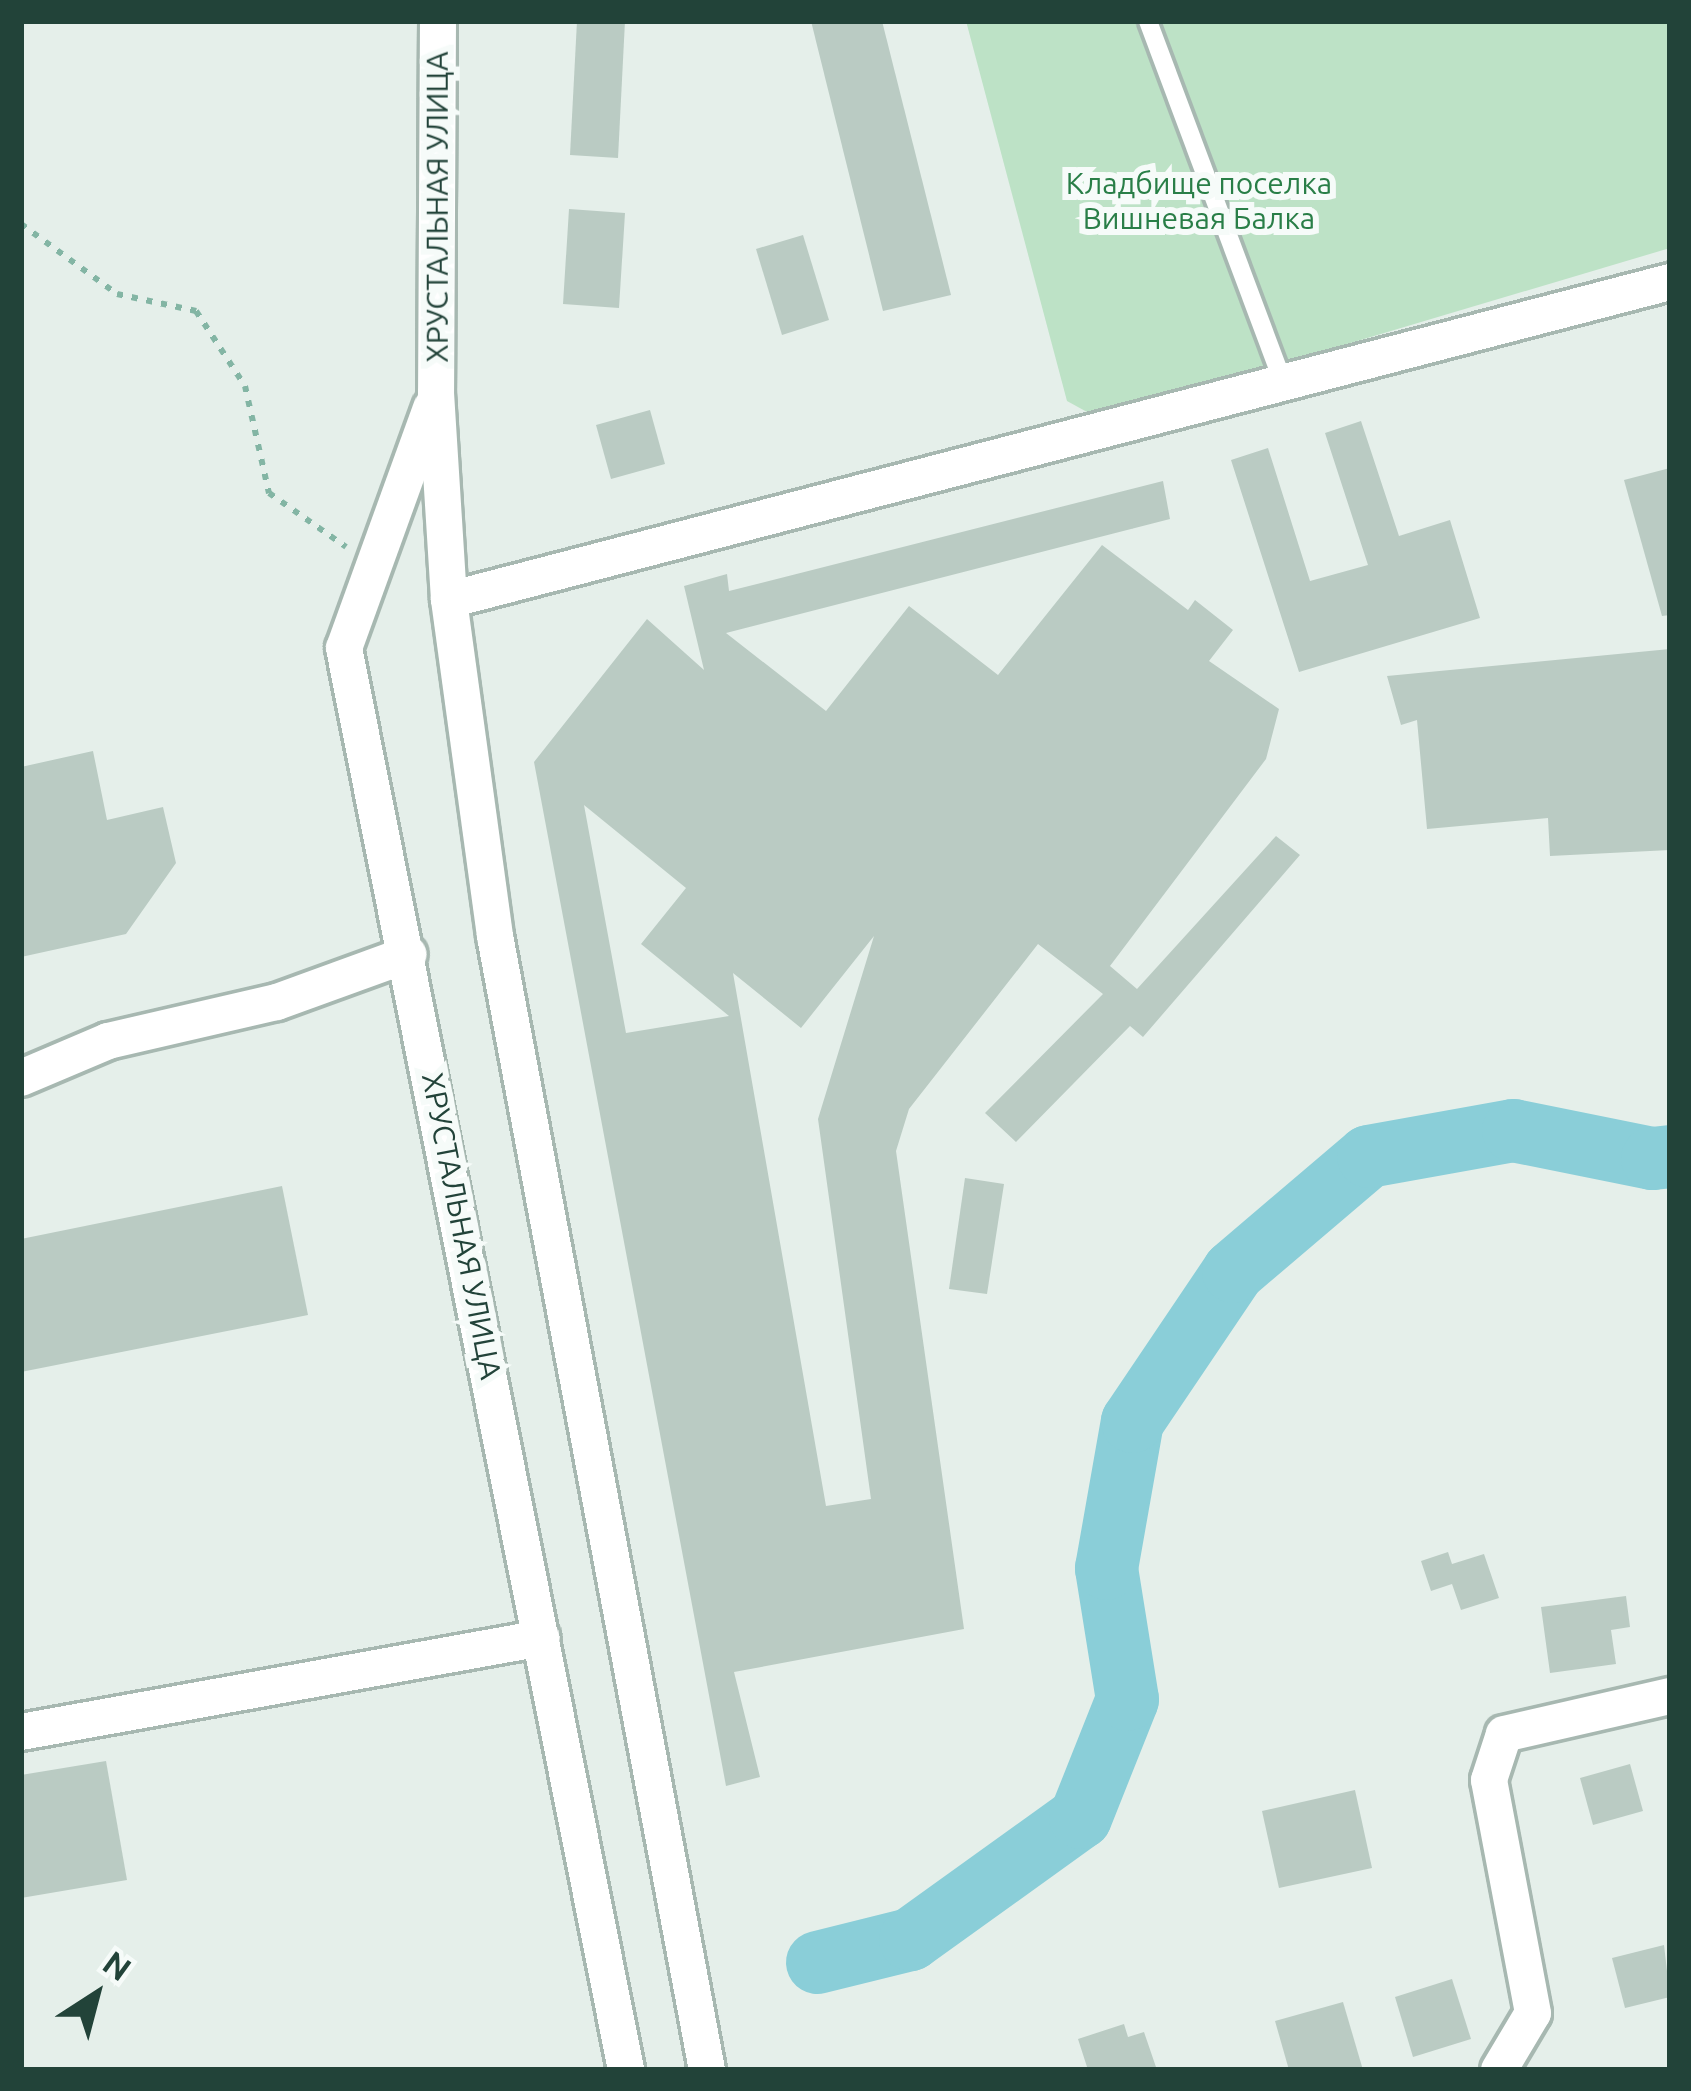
<!DOCTYPE html>
<meta charset="utf-8">
<style>
body{margin:0}
#map{position:relative;width:1691px;height:2091px;overflow:hidden;background:#e5efea;font-family:Ubuntu,sans-serif}
div>[style]{position:absolute}
.green>*{inset:0;background:#bde2c6}
.river>*{height:63px;margin:-31.5px;padding:0 31.5px;transform-origin:31.5px;border-radius:31.5px;background:#8aced8}
.building>*{inset:0;background:#bacbc3}
.path>*{height:6px;margin-top:-3px;transform-origin:0;background:repeating-linear-gradient(90deg,#83b5a4 0 6px,transparent 0 15px)}
.roads{filter:drop-shadow(3px 0 #a7b8b1) drop-shadow(-3px 0 #a7b8b1) drop-shadow(0 3px #a7b8b1) drop-shadow(0 -3px #a7b8b1)}
.service>*{height:18px;margin:-9px;padding:0 9px;transform-origin:9px;border-radius:9px;background:#fff}
.minor>*{height:36px;margin:-18px;padding:0 18px;transform-origin:18px;border-radius:18px;background:#fff}
.tertiary>*{height:36px;margin:-18px;padding:0 18px;transform-origin:18px;border-radius:18px;background:#fff}
span{translate:-50% -50%;white-space:nowrap;text-align:center;line-height:1.15;-webkit-text-stroke:12px #f6fbf9;paint-order:stroke}
.park-label{font-size:30px;color:#297e47}
.street-label{font-size:30px;color:#224339}
.frame{position:absolute;inset:0;border:24px solid #224339;pointer-events:none}
.north{position:absolute;left:36px;top:1935px;width:120px;height:120px;-webkit-text-stroke:9px #f6fbf9;paint-order:stroke;rotate:36deg;font-size:33px;font-weight:700;line-height:48px;text-align:center;color:#224339}
.north::after{content:'';display:block;margin:auto;width:42px;height:54px;background:#224339;clip-path:polygon(50% 0,100% 100%,50% 72%,0 100%)}
</style>
<div id="map">
<div class="green">
<div style="clip-path:polygon(966px 21px,1670px 21px,1670px 248px,1098px 418px,1067px 401px)"></div>
</div>
<div class="river">
<div style="left:817px;top:1962px;width:96px;rotate:-13.9deg"></div>
<div style="left:910px;top:1939px;width:209px;rotate:-35.7deg"></div>
<div style="left:1080px;top:1817px;width:127px;rotate:-68.3deg"></div>
<div style="left:1127px;top:1699px;width:133px;rotate:-99.1deg"></div>
<div style="left:1106px;top:1568px;width:149px;rotate:-80deg"></div>
<div style="left:1132px;top:1421px;width:181px;rotate:-56deg"></div>
<div style="left:1233px;top:1271px;width:177px;rotate:-40.4deg"></div>
<div style="left:1368px;top:1156px;width:147px;rotate:-10.2deg"></div>
<div style="left:1513px;top:1130px;width:142px;rotate:11.4deg"></div>
<div style="left:1652px;top:1158px;width:18px;rotate:-6deg"></div>
</div>
<div class="building">
<div style="clip-path:polygon(577px 21px,625px 21px,618px 158px,570px 155px)"></div>
<div style="clip-path:polygon(811px 21px,882px 21px,951px 295px,883px 311px)"></div>
<div style="clip-path:polygon(569px 209px,625px 213px,619px 308px,563px 304px)"></div>
<div style="clip-path:polygon(803px 235px,829px 320px,782px 335px,756px 249px)"></div>
<div style="clip-path:polygon(650px 410px,665px 464px,611px 479px,596px 425px)"></div>
<div style="clip-path:polygon(1361px 421px,1399px 536px,1450px 520px,1480px 618px,1299px 672px,1231px 460px,1268px 448px,1310px 581px,1368px 565px,1325px 433px)"></div>
<div style="clip-path:polygon(1670px 468px,1670px 615px,1662px 616px,1624px 480px)"></div>
<div style="clip-path:polygon(evenodd,1163px 481px,1170px 519px,726px 633px,826px 711px,909px 606px,998px 675px,1102px 545px,1188px 610px,1195px 600px,1233px 630px,1209px 661px,1279px 709px,1266px 759px,1110px 966px,1137px 989px,1276px 836px,1300px 855px,1143px 1037px,1130px 1026px,1016px 1142px,985px 1113px,1103px 994px,1038px 944px,909px 1109px,896px 1151px,964px 1629px,734px 1672px,760px 1777px,726px 1786px,534px 762px,647px 619px,704px 670px,684px 586px,727px 574px,729px 591px,1163px 481px,584px 805px,686px 888px,641px 944px,729px 1016px,626px 1033px,584px 805px,1163px 481px,874px 936px,818px 1119px,871px 1499px,826px 1506px,733px 973px,801px 1028px,874px 936px)"></div>
<div style="clip-path:polygon(1670px 649px,1670px 850px,1550px 856px,1548px 818px,1427px 829px,1417px 720px,1401px 725px,1387px 676px)"></div>
<div style="clip-path:polygon(93px 751px,107px 820px,163px 807px,176px 863px,126px 934px,21px 957px,21px 767px)"></div>
<div style="clip-path:polygon(965px 1178px,1004px 1184px,987px 1294px,949px 1289px)"></div>
<div style="clip-path:polygon(282px 1186px,308px 1315px,21px 1372px,21px 1239px)"></div>
<div style="clip-path:polygon(1448px 1552px,1452px 1564px,1484px 1554px,1499px 1598px,1461px 1610px,1452px 1584px,1431px 1591px,1421px 1561px)"></div>
<div style="clip-path:polygon(1626px 1596px,1630px 1627px,1611px 1630px,1616px 1664px,1550px 1673px,1541px 1607px)"></div>
<div style="clip-path:polygon(106px 1761px,127px 1880px,21px 1898px,21px 1775px)"></div>
<div style="clip-path:polygon(1630px 1764px,1643px 1811px,1593px 1825px,1580px 1778px)"></div>
<div style="clip-path:polygon(1355px 1790px,1372px 1868px,1279px 1888px,1262px 1811px)"></div>
<div style="clip-path:polygon(1664px 1945px,1670px 1997px,1625px 2008px,1612px 1958px)"></div>
<div style="clip-path:polygon(1452px 1979px,1471px 2039px,1413px 2057px,1395px 1997px)"></div>
<div style="clip-path:polygon(1343px 2002px,1363px 2070px,1289px 2070px,1275px 2021px)"></div>
<div style="clip-path:polygon(1124px 2024px,1128px 2037px,1144px 2032px,1157px 2070px,1088px 2070px,1078px 2039px)"></div>
</div>
<div class="path">
<div style="left:21px;top:224px;width:119px;rotate:36.1deg"></div>
<div style="left:117px;top:294px;width:81px;rotate:12.1deg"></div>
<div style="left:196px;top:311px;width:90px;rotate:56.8deg"></div>
<div style="left:245px;top:386px;width:110px;rotate:77.4deg"></div>
<div style="left:269px;top:493px;width:94px;rotate:35deg"></div>
</div>
<div class="roads">
<div class="service">
<div style="left:1148px;top:21px;width:386px;rotate:69.5deg"></div>
</div>
<div class="minor">
<div style="left:449px;top:600px;width:1262px;rotate:-14.6deg"></div>
<div style="left:21px;top:1078px;width:95px;rotate:-23deg"></div>
<div style="left:108px;top:1041px;width:173px;rotate:-13deg"></div>
<div style="left:277px;top:1002px;width:140px;rotate:-20deg"></div>
<div style="left:21px;top:1732px;width:529px;rotate:-10.23deg"></div>
<div style="left:1499px;top:2070px;width:66px;rotate:-59.2deg"></div>
<div style="left:1533px;top:2013px;width:237px;rotate:-100.7deg"></div>
<div style="left:1489px;top:1780px;width:48px;rotate:-71.9deg"></div>
<div style="left:1504px;top:1734px;width:170px;rotate:-12.9deg"></div>
</div>
<div class="tertiary">
<div style="left:438px;top:21px;width:372px;rotate:90.3deg"></div>
<div style="left:436px;top:393px;width:207px;rotate:86.4deg"></div>
<div style="left:449px;top:600px;width:339px;rotate:82.2deg"></div>
<div style="left:495px;top:936px;width:1154px;rotate:79.41deg"></div>
<div style="left:431px;top:408px;width:255px;rotate:109.9deg"></div>
<div style="left:344px;top:648px;width:1450px;rotate:78.78deg"></div>
</div>
</div>
<div class="park-label">
<span style="left:1199px;top:200px">Кладбище поселка<br>Вишневая Балка</span>
</div>
<div class="street-label">
<span style="left:437px;top:207px;rotate:-90deg">ХРУСТАЛЬНАЯ УЛИЦА</span>
<span style="left:462px;top:1226px;rotate:79deg">ХРУСТАЛЬНАЯ УЛИЦА</span>
</div>
<div class="frame"></div>
<div class="north">N</div>
</div>
